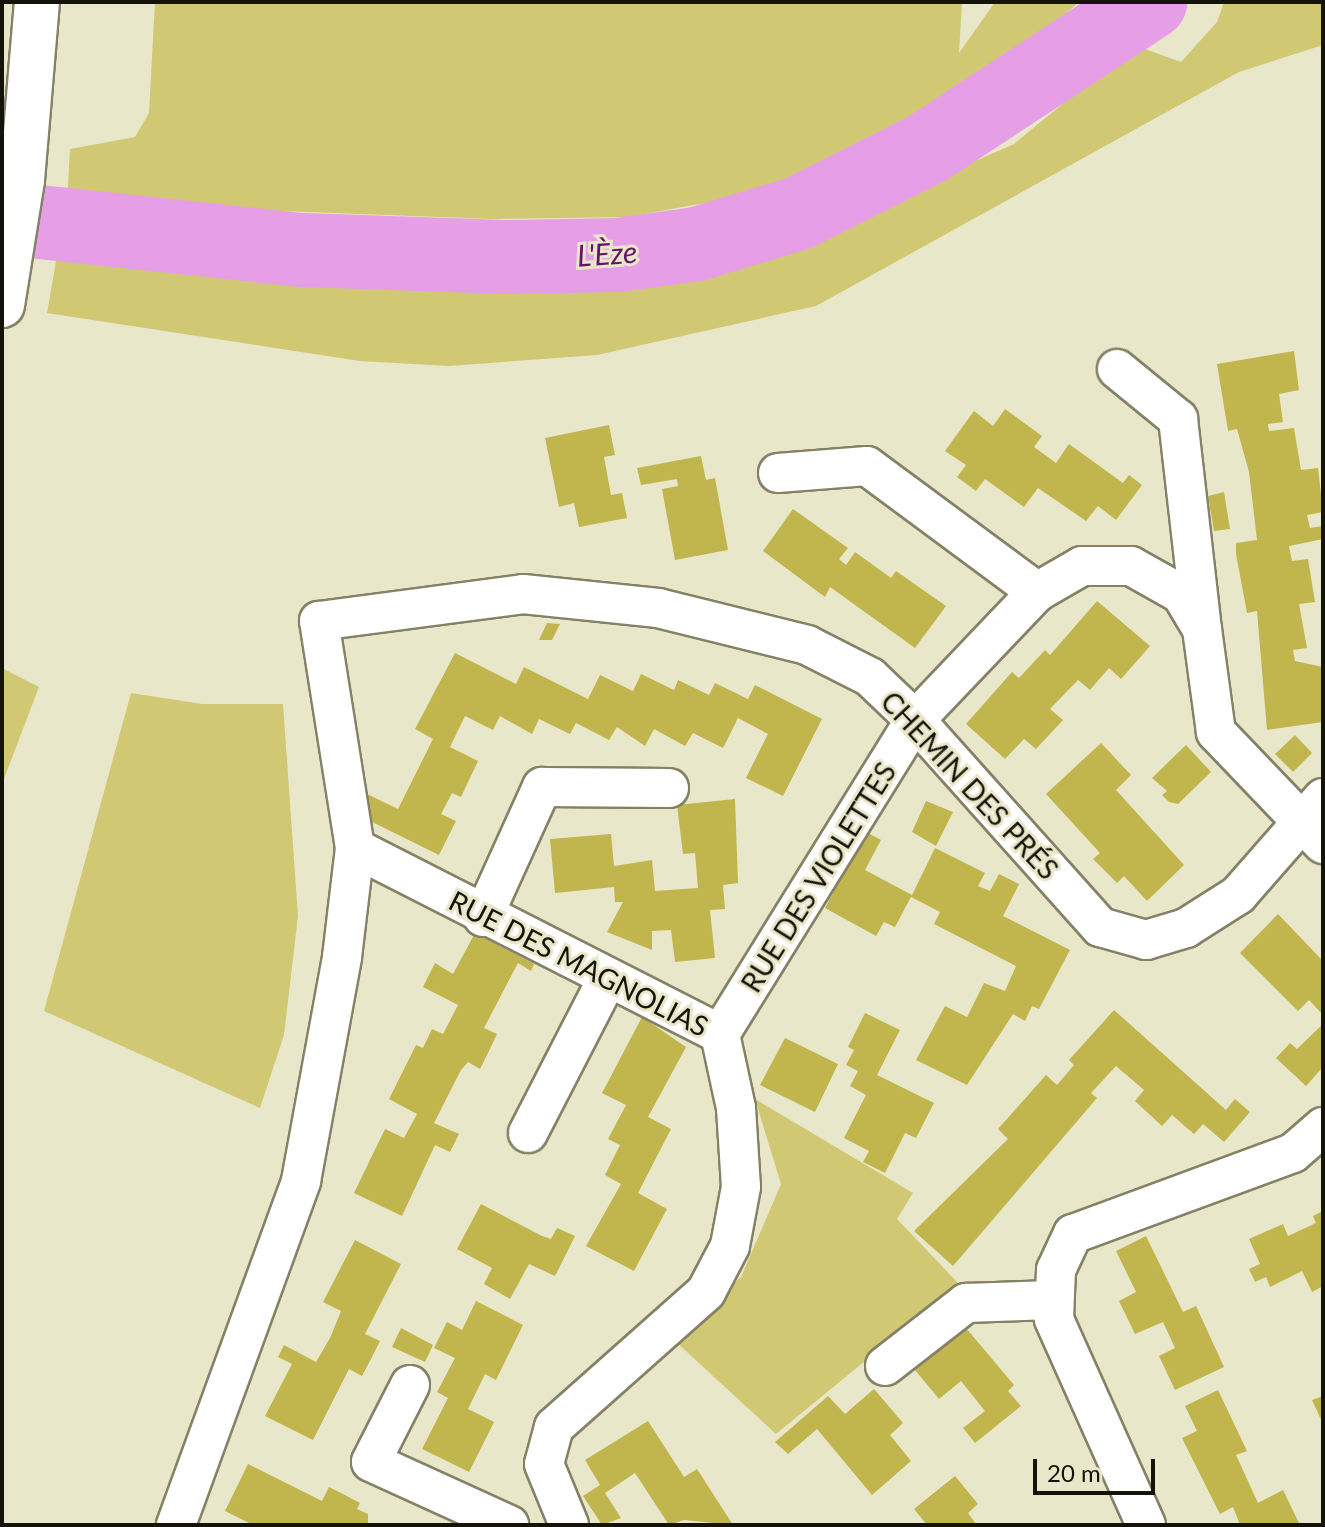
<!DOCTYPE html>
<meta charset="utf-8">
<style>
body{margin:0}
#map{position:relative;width:1325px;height:1527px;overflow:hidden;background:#e9e7c9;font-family:Lato,sans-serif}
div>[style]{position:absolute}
.green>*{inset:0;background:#d1c874}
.stream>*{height:12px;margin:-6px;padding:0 6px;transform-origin:6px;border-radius:6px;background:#e69fe7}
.river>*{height:74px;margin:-37px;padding:0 37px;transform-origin:37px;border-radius:37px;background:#e69fe7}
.building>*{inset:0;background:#c1b54e}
.roads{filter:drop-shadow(2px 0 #848166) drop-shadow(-2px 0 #848166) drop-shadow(0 2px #848166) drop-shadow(0 -2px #848166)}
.street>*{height:38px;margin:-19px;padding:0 19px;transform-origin:19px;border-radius:19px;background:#fff}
.primary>*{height:44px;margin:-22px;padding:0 22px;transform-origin:22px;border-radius:22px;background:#fff}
span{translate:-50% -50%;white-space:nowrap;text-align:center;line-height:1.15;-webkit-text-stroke:6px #e9e7c9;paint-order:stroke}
.street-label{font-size:28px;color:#141309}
.water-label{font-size:30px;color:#67136b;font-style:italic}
.frame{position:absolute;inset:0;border:4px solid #141309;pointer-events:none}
.scale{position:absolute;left:1033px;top:1459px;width:122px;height:36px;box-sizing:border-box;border:4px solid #141309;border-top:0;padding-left:10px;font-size:24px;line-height:28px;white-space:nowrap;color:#141309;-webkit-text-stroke:6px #e9e7c9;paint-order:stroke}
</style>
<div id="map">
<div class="green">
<div style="clip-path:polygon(155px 2px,962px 2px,959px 53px,995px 2px,1079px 2px,933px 133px,875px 163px,771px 191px,628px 217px,491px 219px,67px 203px,70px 149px,135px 137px,149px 113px)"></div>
<div style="clip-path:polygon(1224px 2px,1323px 2px,1323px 45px,1239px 72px,816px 306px,597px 355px,449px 366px,360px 361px,47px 313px,59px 244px,508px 280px,663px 274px,829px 225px,1014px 144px,1134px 45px,1181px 62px,1217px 22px)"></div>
<div style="clip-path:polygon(2px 668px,39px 687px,2px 784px)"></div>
<div style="clip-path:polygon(131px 693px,202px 704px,283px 704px,298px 916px,284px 1035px,260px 1108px,44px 1011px)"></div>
<div style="clip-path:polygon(755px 1099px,913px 1193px,897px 1219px,959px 1284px,776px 1434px,674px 1340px,741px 1277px,781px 1184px)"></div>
</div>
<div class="stream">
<div style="left:1089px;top:2px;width:34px;rotate:45deg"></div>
</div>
<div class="river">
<div style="left:2px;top:218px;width:303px;rotate:6.1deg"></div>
<div style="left:303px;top:250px;width:203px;rotate:2deg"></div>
<div style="left:506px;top:257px;width:112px;rotate:-1deg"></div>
<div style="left:618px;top:255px;width:80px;rotate:-7.9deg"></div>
<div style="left:697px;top:244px;width:107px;rotate:-16.9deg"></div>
<div style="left:799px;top:213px;width:144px;rotate:-26.7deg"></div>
<div style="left:928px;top:148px;width:266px;rotate:-33.3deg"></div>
</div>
<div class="building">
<div style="clip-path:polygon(1294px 351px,1299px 390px,1279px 394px,1283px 422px,1268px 424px,1269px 431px,1294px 428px,1301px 470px,1318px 468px,1323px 512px,1307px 515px,1310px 528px,1323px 526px,1323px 539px,1289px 546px,1292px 561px,1308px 559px,1315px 602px,1299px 604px,1307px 648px,1293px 650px,1295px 661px,1323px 667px,1323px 722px,1267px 730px,1257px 611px,1247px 613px,1236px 554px,1236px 543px,1257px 540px,1249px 472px,1237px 429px,1228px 431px,1217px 364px)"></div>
<div style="clip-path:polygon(1005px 409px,1042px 436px,1034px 447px,1056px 463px,1069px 444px,1123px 483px,1129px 475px,1142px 485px,1116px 520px,1098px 506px,1086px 521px,1038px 488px,1024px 507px,985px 479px,976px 491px,957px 477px,966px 465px,945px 451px,974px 411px,993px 426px)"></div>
<div style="clip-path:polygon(609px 425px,615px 455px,604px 457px,611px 495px,622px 493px,627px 518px,579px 527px,574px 503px,559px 507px,545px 438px)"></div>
<div style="clip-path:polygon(701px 456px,706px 480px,715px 478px,728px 550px,675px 560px,662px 489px,678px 486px,677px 479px,641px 485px,637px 468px)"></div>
<div style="clip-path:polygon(1224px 492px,1230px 529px,1214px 531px,1208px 496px)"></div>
<div style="clip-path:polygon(793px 509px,848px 548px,839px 559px,846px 565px,855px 552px,891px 578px,896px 571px,946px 606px,915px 648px,830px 587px,825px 597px,763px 551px)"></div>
<div style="clip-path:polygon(1097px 601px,1150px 646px,1121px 679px,1109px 668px,1090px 690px,1078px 680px,1050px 709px,1063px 720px,1036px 749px,1024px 739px,1005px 759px,966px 724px,1012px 672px,1019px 678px,1045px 650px,1050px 655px)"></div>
<div style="clip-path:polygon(547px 623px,560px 624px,552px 640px,539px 640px)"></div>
<div style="clip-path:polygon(455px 653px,516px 684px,524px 667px,588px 699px,600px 675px,633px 691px,641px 674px,674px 690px,678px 680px,709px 695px,715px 683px,748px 699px,755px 685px,822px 719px,783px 796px,746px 778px,768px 734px,738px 718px,723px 748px,693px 733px,685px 746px,654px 729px,645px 746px,617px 727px,609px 740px,576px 723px,570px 734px,539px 719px,532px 734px,500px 716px,493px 730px,465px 716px,450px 747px,478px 761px,461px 797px,452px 793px,441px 814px,456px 821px,439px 855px,372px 822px,367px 794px,398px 809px,433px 739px,415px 729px)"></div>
<div style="clip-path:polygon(1295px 735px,1312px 753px,1293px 772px,1275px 754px)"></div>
<div style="clip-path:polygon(1101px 743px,1131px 775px,1116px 790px,1184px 865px,1147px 901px,1124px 876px,1117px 883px,1093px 859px,1100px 853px,1046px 794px)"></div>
<div style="clip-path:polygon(1186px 745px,1211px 772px,1178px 804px,1169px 802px,1162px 795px,1167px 791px,1152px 778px)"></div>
<div style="clip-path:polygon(735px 799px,738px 883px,723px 885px,725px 909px,710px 910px,715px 958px,675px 962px,671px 930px,652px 931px,652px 950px,607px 932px,623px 902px,615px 902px,614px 887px,555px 893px,550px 839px,611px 834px,614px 866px,652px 860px,655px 891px,698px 888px,695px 853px,683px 854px,677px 805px)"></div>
<div style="clip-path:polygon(926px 801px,953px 812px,936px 846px,912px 832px)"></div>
<div style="clip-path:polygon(866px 832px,881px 840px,865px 870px,912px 895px,895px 927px,884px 922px,876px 936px,825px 908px)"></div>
<div style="clip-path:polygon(935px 848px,985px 873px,978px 886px,990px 891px,999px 874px,1019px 884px,1003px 916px,1070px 950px,1039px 1009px,1032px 1006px,1025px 1021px,1013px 1014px,967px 1085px,916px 1060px,945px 1006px,967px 1017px,984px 983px,1005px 991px,1016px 966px,934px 924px,940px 912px,911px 897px)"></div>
<div style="clip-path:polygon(1278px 914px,1323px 961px,1323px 1015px,1309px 1000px,1298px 1011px,1240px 953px)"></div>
<div style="clip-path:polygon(475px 933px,534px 964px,531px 971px,518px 963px,484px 1028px,497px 1034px,489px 1051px,480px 1069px,468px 1062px,461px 1070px,434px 1123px,459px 1134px,450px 1152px,435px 1145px,402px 1216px,354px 1193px,385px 1129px,404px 1138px,417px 1114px,389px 1099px,416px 1045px,423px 1048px,432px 1029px,443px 1034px,458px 1005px,423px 987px,435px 963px,453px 974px)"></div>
<div style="clip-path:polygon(1114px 1010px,1226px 1110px,1235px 1099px,1250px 1112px,1224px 1142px,1203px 1124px,1194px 1134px,1172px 1115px,1162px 1126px,1135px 1101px,1144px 1090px,1116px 1066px,1091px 1093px,1097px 1098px,953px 1266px,914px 1231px,1008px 1139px,998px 1129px,1046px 1075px,1057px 1085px,1074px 1065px,1069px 1060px)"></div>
<div style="clip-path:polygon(865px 1013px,900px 1030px,877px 1075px,934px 1103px,916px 1138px,905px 1133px,885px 1173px,863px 1162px,869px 1151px,844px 1138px,866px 1095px,850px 1086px,858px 1071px,846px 1065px,854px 1050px,848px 1047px)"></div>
<div style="clip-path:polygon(642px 1017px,686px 1047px,648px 1117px,671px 1129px,638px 1193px,667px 1209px,634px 1271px,586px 1246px,621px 1184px,605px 1175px,620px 1145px,608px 1139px,626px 1105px,602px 1093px)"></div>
<div style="clip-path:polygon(1323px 1024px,1323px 1067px,1306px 1086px,1276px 1058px,1290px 1043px,1297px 1049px)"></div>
<div style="clip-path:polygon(785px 1038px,838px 1064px,815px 1112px,760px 1085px)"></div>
<div style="clip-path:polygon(481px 1204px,542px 1236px,551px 1239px,557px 1228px,575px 1236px,555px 1276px,529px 1264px,510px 1299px,484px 1284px,492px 1268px,457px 1249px)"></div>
<div style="clip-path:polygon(1323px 1211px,1323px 1286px,1312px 1292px,1302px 1271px,1270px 1287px,1266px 1277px,1255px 1282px,1249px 1269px,1260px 1264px,1249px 1239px,1283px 1224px,1288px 1236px,1316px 1223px,1313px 1216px)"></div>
<div style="clip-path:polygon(1146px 1236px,1183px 1312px,1196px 1306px,1224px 1367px,1175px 1390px,1159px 1356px,1175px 1348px,1163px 1322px,1135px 1334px,1119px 1301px,1136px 1292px,1116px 1251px)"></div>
<div style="clip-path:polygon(355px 1240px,401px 1264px,365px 1334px,380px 1341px,371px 1359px,362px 1376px,349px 1369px,313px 1440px,265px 1416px,292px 1364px,278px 1357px,284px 1345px,316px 1362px,330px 1338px,341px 1311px,323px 1302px)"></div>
<div style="clip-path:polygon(476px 1301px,523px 1325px,496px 1380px,485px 1374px,468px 1409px,494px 1422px,469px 1472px,422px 1449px,448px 1398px,437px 1392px,455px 1358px,434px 1348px,447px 1322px,462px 1330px)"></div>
<div style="clip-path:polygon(401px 1328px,433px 1345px,425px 1362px,392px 1347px)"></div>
<div style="clip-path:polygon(966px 1328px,1014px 1385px,1008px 1391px,1021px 1406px,975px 1443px,963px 1428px,985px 1411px,961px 1381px,939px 1399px,915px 1370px)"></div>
<div style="clip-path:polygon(874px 1389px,903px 1423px,890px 1435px,911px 1461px,872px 1495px,817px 1429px,788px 1454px,775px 1442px,828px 1396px,845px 1414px)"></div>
<div style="clip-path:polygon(1218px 1390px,1247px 1451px,1236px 1455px,1258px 1503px,1283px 1490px,1300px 1525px,1240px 1525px,1233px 1507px,1220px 1514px,1182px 1438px,1197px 1431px,1185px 1406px)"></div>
<div style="clip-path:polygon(1323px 1396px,1323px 1424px,1312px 1400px)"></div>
<div style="clip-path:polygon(648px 1421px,684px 1477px,697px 1469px,733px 1525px,684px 1520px,669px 1525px,635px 1473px,605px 1493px,621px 1518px,602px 1525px,583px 1496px,600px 1485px,585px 1460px)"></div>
<div style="clip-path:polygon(248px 1464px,322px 1501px,329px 1487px,343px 1494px,360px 1503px,357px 1509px,368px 1514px,368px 1525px,253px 1525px,225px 1511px)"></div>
<div style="clip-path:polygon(955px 1476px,978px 1504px,968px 1513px,977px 1525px,927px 1525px,914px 1509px)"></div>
</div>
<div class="roads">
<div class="street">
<div style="left:1117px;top:369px;width:79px;rotate:39.3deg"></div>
<div style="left:1178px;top:419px;width:204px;rotate:83.5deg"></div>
<div style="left:778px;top:473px;width:89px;rotate:-4.5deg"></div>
<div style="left:867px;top:466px;width:212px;rotate:36.5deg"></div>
<div style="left:355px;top:848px;width:410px;rotate:27deg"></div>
<div style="left:720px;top:1034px;width:76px;rotate:77.8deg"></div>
<div style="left:736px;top:1108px;width:79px;rotate:86.4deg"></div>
<div style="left:741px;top:1187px;width:60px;rotate:100.6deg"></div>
<div style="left:730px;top:1246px;width:52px;rotate:117.6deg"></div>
<div style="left:706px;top:1292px;width:203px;rotate:138.4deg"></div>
<div style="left:554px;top:1427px;width:38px;rotate:105deg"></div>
<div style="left:544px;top:1464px;width:66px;rotate:67.7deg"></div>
<div style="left:483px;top:917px;width:143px;rotate:-65.6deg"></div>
<div style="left:542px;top:787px;width:127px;rotate:0.5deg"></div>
<div style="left:720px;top:1034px;width:370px;rotate:-58.2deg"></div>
<div style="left:915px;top:720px;width:177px;rotate:-46.4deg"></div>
<div style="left:1037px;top:592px;width:52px;rotate:-30deg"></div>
<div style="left:1082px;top:566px;width:49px"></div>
<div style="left:1131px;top:566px;width:57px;rotate:29.2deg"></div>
<div style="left:1181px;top:594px;width:41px;rotate:59deg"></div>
<div style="left:1202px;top:629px;width:104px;rotate:82.3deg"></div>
<div style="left:1216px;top:732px;width:155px;rotate:46.3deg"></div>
<div style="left:528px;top:1133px;width:173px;rotate:-62.8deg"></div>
<div style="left:885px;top:1366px;width:103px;rotate:-37.9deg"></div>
<div style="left:966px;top:1303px;width:86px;rotate:-2deg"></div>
<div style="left:410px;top:1385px;width:86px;rotate:116.9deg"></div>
<div style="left:371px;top:1462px;width:152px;rotate:24.5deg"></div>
<div style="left:176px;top:1525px;width:366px;rotate:-70deg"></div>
<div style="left:301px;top:1181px;width:228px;rotate:-79.6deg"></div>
<div style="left:342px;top:957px;width:110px;rotate:-83.2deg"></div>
<div style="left:355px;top:848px;width:230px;rotate:-99deg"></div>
<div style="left:319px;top:621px;width:206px;rotate:-7.5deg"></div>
<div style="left:523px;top:594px;width:136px;rotate:5.9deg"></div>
<div style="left:658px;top:608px;width:154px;rotate:13.9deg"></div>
<div style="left:807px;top:645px;width:71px;rotate:26.9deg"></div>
<div style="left:870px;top:677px;width:62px;rotate:43.7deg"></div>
<div style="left:915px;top:720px;width:278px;rotate:48.2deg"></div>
<div style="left:1100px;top:927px;width:48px;rotate:15.8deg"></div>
<div style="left:1146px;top:940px;width:42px;rotate:-16.7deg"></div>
<div style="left:1186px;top:928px;width:62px;rotate:-32.4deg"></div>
<div style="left:1238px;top:895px;width:129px;rotate:-48.8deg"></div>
<div style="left:1146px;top:1525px;width:226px;rotate:-114.1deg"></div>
<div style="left:1054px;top:1319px;width:49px;rotate:-87.7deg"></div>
<div style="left:1056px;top:1270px;width:40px;rotate:-65deg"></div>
<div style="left:1073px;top:1234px;width:234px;rotate:-20.2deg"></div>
<div style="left:1293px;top:1153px;width:40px;rotate:-41deg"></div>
</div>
<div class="primary">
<div style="left:2px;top:305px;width:127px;rotate:-80.9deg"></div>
<div style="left:22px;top:180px;width:179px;rotate:-85.2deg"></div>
</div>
</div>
<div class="street-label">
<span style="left:970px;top:785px;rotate:47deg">CHEMIN DES PRÉS</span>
<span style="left:818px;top:877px;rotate:-58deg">RUE DES VIOLETTES</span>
<span style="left:579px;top:963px;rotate:27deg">RUE DES MAGNOLIAS</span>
</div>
<div class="water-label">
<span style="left:607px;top:253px;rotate:-4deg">L'Èze</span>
</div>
<div class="frame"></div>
<div class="scale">20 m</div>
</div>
